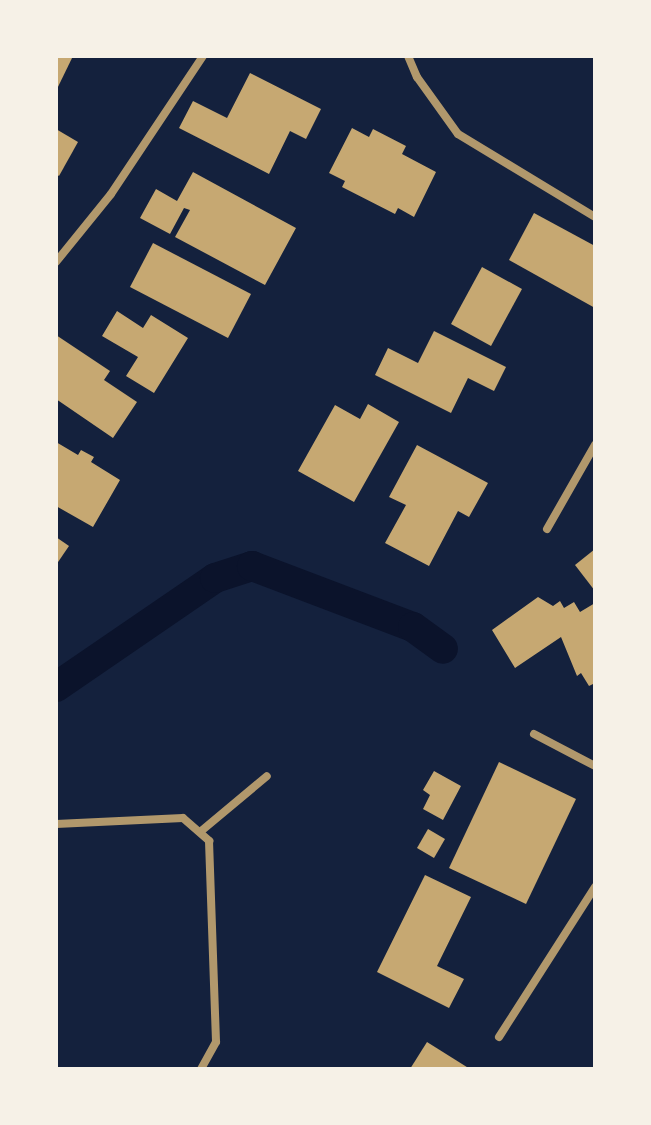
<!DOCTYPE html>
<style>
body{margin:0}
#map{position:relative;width:651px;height:1125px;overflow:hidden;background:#14213d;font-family:"Varela Round",sans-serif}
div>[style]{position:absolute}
.canal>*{height:30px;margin:-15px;padding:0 15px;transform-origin:15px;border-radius:15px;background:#0b132b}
.building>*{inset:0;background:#c6a872}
.minor>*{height:8px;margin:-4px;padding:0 4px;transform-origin:4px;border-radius:4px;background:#b1986c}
span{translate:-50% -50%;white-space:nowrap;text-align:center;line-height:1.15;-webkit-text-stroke:6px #f6f1e7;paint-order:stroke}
.frame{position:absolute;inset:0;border:58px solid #f6f1e7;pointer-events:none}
</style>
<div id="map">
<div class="canal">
<div style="left:56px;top:687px;width:193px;rotate:-34.4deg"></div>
<div style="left:215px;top:578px;width:39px;rotate:-18deg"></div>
<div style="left:252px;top:566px;width:172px;rotate:20.8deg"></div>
<div style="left:413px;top:627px;width:37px;rotate:36deg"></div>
</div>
<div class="building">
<div style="clip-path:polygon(56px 56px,73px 56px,56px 91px)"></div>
<div style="clip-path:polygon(250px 73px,321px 109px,306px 139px,290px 131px,269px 174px,179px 128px,193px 101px,227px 118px)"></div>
<div style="clip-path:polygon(352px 128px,369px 137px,373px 129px,406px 146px,402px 154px,436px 172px,414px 217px,398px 208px,395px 214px,342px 187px,345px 181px,329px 173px)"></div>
<div style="clip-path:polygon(56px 129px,78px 142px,59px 176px,56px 174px)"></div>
<div style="clip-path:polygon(193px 172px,296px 228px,265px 285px,175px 237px,190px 210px,184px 208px,170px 234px,140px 218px,156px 189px,177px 201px)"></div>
<div style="clip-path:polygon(534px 213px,595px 246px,595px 308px,509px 260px)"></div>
<div style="clip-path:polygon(153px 243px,251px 294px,228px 338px,130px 287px)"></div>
<div style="clip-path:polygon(482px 267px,522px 289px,491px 346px,451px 324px)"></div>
<div style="clip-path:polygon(117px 311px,143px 328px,151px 315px,188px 338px,154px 393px,126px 376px,138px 357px,102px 336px)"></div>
<div style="clip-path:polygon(434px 331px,506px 367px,494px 391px,468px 378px,451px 413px,375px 375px,388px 348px,418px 363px)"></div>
<div style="clip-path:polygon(56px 335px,110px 371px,104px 380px,137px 402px,113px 438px,56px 399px)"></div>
<div style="clip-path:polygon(368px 404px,399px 422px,354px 502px,298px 471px,335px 405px,360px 419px)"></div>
<div style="clip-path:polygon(56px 442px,78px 455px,81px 450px,94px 457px,91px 462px,120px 480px,93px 527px,56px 506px)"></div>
<div style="clip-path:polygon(417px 445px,488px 483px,469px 517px,458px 511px,429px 566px,385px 543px,406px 505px,389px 497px)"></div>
<div style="clip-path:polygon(56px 537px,69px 546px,56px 565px)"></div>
<div style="clip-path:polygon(595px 549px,595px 591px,575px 565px)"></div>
<div style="clip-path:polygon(538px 597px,553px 606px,560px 601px,564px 608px,574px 602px,580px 612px,595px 603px,595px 683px,589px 686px,581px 673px,577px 676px,561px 637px,515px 668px,492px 630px)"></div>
<div style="clip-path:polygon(499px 762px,576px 799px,526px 904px,449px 868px)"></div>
<div style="clip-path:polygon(434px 771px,461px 786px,443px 820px,423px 809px,430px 795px,423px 790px)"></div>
<div style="clip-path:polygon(428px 829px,445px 839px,434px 858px,417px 848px)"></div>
<div style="clip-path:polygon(425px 875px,471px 897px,437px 966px,464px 979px,449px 1008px,377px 972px)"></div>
<div style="clip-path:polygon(427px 1042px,470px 1069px,410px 1069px)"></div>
</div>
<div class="minor">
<div style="left:408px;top:56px;width:23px;rotate:67deg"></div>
<div style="left:417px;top:77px;width:70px;rotate:54.3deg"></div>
<div style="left:458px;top:134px;width:160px;rotate:31.2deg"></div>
<div style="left:56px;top:262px;width:87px;rotate:-51deg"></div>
<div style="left:111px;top:194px;width:166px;rotate:-56.3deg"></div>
<div style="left:547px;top:529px;width:97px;rotate:-60.3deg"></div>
<div style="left:534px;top:734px;width:69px;rotate:27.7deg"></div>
<div style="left:56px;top:824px;width:127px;rotate:-2.7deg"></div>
<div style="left:183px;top:818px;width:35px;rotate:41deg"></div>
<div style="left:209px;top:841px;width:201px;rotate:88deg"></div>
<div style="left:216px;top:1042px;width:31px;rotate:119deg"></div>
<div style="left:200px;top:832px;width:87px;rotate:-39.9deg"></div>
<div style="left:499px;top:1037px;width:178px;rotate:-57.4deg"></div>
</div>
<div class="frame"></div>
</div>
